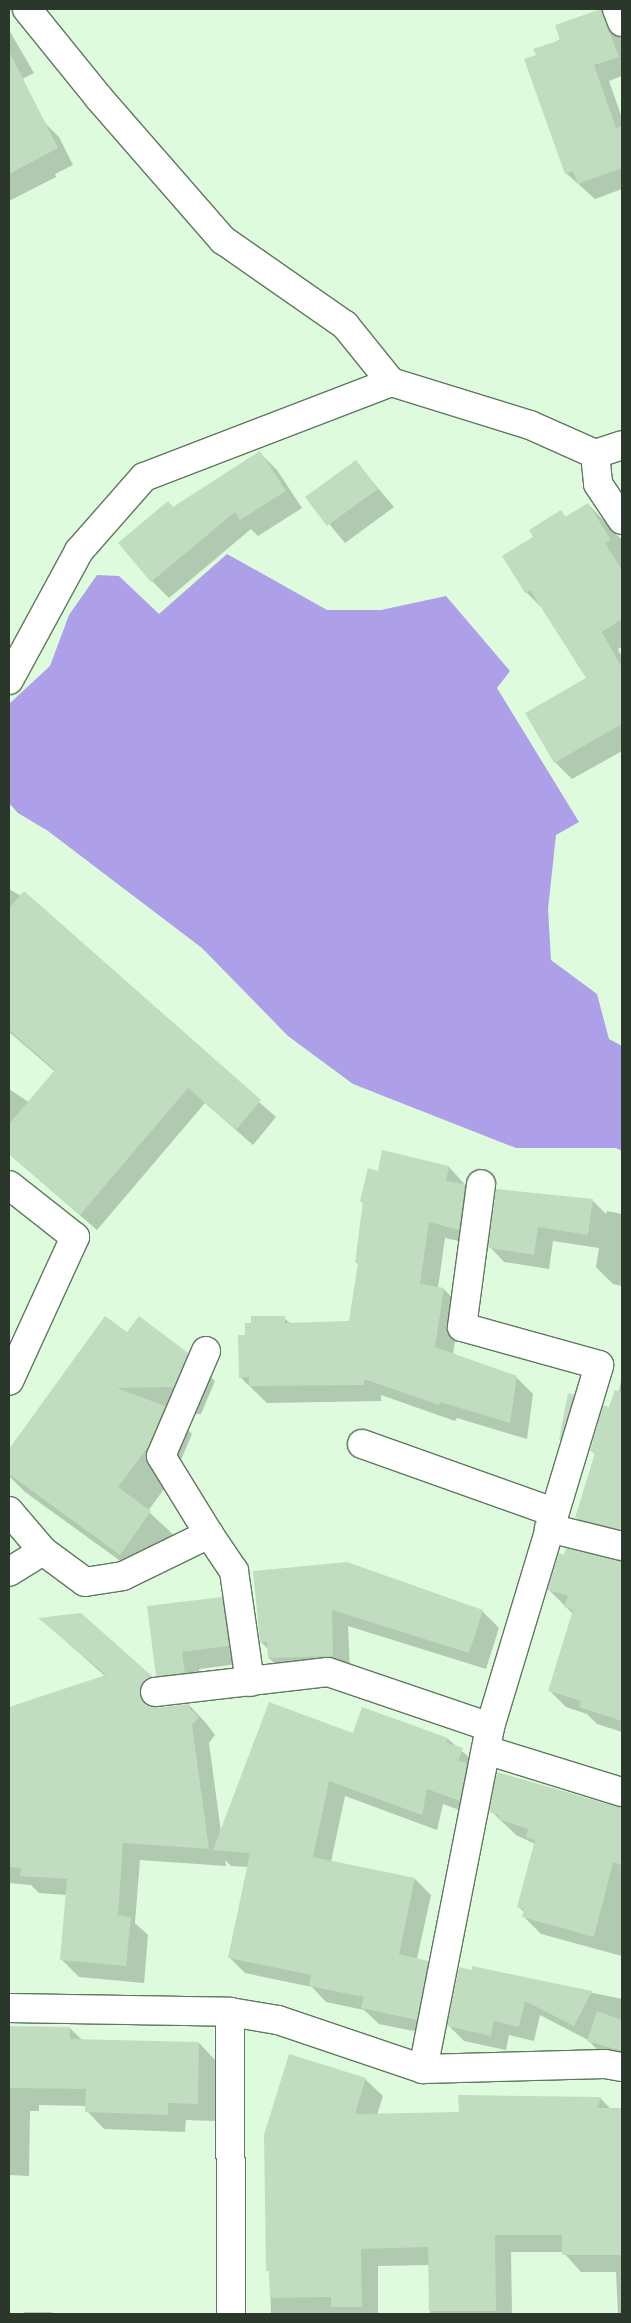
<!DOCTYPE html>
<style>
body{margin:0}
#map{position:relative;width:631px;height:2323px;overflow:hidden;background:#defbde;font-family:"Fira Sans",sans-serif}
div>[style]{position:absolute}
.forest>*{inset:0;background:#ada0e8}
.shadow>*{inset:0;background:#0003}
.building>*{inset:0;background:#c0ddc0}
.roads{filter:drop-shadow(1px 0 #5f795f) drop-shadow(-1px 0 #5f795f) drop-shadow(0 1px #5f795f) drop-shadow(0 -1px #5f795f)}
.minor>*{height:28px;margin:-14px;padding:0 14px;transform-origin:14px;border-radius:14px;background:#fff}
span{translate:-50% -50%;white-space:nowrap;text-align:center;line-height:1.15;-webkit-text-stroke:4px #fff;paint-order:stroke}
.frame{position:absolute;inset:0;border:10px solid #2c372c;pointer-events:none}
</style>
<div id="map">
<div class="forest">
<div style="clip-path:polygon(227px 554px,327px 610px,381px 610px,446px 596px,510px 671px,497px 688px,579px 822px,556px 835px,548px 909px,551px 960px,597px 994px,609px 1039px,622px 1046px,622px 1151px,616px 1148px,516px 1148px,353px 1084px,288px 1036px,202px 948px,48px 831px,18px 813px,9px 803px,9px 704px,50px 666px,69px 615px,97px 575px,119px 576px,159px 614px)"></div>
</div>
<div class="shadow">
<div style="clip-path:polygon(601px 9px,616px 25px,622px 41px,622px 76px,609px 81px,622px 118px,622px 189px,595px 199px,566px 173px,538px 55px)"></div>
<div style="clip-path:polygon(9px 30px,34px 73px,9px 86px)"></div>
<div style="clip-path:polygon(43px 121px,59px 137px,73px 165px,55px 174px,56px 177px,9px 201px,9px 139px)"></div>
<div style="clip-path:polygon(260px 453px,277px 470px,302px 508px,258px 536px,251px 529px,169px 598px,152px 581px,174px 508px)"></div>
<div style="clip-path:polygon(356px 462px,394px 507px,345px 543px,307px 497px)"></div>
<div style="clip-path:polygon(588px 504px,622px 540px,622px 647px,618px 649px,622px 657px,622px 751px,572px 779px,555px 762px,588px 678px,544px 610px,526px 592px,504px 556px,535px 537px,561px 512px,566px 517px)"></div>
<div style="clip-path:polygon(9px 889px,21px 896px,24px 893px,276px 1117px,253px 1145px,205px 1103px,97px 1230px,9px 1154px,9px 1089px,81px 1137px,101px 1111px,9px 1032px)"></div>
<div style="clip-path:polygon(449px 1167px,481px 1202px,476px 1245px,445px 1238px,438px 1288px,444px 1289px,460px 1306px,453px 1355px,516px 1377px,533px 1394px,527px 1439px,457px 1418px,455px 1421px,381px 1395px,381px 1401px,267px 1403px,240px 1377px,246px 1336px,284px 1318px,291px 1324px,350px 1322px,359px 1265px,356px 1262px,364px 1204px,361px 1201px,379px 1172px)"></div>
<div style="clip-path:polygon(497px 1190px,593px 1201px,606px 1214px,607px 1211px,622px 1214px,622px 1286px,613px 1284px,596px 1267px,599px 1248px,553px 1241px,549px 1269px,504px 1262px,490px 1247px)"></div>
<div style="clip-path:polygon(106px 1318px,127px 1334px,187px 1354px,215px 1381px,201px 1414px,172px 1414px,192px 1434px,175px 1474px,148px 1511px,178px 1539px,148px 1581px,25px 1492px,9px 1476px,9px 1451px)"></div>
<div style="clip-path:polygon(622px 1376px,622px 1542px,593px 1535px,577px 1518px,596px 1455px,591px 1450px,615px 1411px)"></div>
<div style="clip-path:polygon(573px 1396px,590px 1413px,577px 1457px,560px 1440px)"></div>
<div style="clip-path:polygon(567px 1550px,622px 1563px,622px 1732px,597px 1724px,587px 1714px,566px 1707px,549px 1690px,573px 1614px,549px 1590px)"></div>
<div style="clip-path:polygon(254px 1572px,482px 1611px,499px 1628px,486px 1669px,348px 1626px,350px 1673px,286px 1675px,269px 1658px,269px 1650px,261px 1642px)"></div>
<div style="clip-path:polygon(221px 1598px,239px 1615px,246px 1663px,199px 1669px,202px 1690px,174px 1693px,157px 1676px)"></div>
<div style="clip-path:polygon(41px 1619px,152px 1678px,169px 1695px,157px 1704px,158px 1709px,189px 1705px,206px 1723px,215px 1735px,209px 1743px,221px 1832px,354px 1734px,448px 1739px,478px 1765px,476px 1816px,443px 1804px,437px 1830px,345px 1796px,331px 1862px,415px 1879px,431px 1895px,417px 1959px,428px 1962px,444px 1978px,433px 2035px,379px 2024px,364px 2010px,326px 2002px,312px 1987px,245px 1973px,229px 1957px,248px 1867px,231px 1866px,225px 1860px,226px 1866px,140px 1860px,135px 1923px,148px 1935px,144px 1983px,79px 1977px,61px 1959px,67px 1895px,39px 1893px,31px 1885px,9px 1883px,9px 1794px,15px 1794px,9px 1773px,9px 1708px,106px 1677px)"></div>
<div style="clip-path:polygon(498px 1774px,622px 1811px,622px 1956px,541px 1934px,524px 1917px,525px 1913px,519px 1907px,535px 1844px,516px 1835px,491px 1811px)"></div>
<div style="clip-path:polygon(473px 1968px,622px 1999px,622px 2061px,603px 2056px,588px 2040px,540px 2015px,534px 2041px,509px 2035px,506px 2050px,464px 2041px,449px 2026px)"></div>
<div style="clip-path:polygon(9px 2027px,70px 2028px,82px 2040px,199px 2043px,216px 2061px,215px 2121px,186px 2120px,185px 2132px,104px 2129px,87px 2111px,87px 2106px,39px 2105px,39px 2111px,30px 2111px,29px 2176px,9px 2175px)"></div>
<div style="clip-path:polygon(365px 2079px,383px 2096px,377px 2115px,460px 2113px,600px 2098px,611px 2109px,622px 2109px,622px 2314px,618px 2314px,616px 2272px,581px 2272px,563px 2252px,511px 2252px,512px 2314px,430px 2314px,429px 2265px,378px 2266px,378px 2314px,271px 2314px,265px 2135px)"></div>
<div style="clip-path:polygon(24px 2312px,52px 2312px,54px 2314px,24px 2314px)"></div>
</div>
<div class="building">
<div style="clip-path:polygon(601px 9px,619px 57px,594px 65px,616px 128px,622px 126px,622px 168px,578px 184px,573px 171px,565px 174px,524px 59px,536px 55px,533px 49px,560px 40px,555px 25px)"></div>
<div style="clip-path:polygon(9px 51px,58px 148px,9px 174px)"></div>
<div style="clip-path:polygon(260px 451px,286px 491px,240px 520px,235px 512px,151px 582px,118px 543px,168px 501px,173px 507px)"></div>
<div style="clip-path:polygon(356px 460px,378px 489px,327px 526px,305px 497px)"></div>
<div style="clip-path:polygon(588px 503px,611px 540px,605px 543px,622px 570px,622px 619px,602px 632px,622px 668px,622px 724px,554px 763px,525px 713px,586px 678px,530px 590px,525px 593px,502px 556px,533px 537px,529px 530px,561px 510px,565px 517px)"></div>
<div style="clip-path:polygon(24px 891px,261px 1100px,236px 1130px,188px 1088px,80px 1215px,9px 1154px,9px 1124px,55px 1070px,9px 1030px,9px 908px)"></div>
<div style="clip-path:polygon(382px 1150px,449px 1166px,446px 1181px,465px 1184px,459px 1230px,429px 1222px,420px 1284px,444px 1288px,435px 1347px,517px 1376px,510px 1423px,440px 1402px,439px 1405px,364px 1379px,364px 1385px,249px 1386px,249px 1377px,239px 1378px,238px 1335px,245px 1335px,245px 1323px,251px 1323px,251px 1316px,285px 1316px,285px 1323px,349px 1321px,358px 1263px,355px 1263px,363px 1202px,360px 1201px,368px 1168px,378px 1171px)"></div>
<div style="clip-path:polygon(496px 1189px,593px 1199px,588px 1235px,538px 1227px,534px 1255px,488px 1248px)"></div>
<div style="clip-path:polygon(105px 1316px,127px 1332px,139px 1316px,188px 1353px,174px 1387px,117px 1388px,165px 1406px,148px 1447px,118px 1487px,151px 1511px,120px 1555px,9px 1474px,9px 1449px)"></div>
<div style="clip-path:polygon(615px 1390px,622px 1392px,622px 1530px,575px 1518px,595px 1453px,590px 1451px,603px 1405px,609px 1407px)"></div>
<div style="clip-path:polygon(568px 1393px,574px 1395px,560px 1440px,559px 1440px)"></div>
<div style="clip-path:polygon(566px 1548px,622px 1561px,622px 1721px,579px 1707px,581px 1701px,548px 1691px,573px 1610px,564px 1607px,568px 1596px,547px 1590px,559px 1553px,564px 1555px)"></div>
<div style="clip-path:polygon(347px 1562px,483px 1610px,469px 1653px,332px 1610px,333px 1656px,268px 1658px,267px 1642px,260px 1642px,253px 1571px)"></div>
<div style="clip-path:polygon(222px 1597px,229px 1646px,182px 1652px,185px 1673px,156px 1676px,147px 1606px)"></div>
<div style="clip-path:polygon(81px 1613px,153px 1677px,141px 1686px,143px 1702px,156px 1708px,189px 1704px,190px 1709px,199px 1717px,192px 1725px,209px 1849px,123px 1843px,118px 1915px,131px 1917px,126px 1966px,60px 1960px,67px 1879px,20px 1876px,21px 1868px,9px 1867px,9px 1707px,106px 1675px,38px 1618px)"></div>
<div style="clip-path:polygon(269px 1702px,353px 1733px,362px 1707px,448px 1738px,446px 1742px,463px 1748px,458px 1761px,467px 1763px,460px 1801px,427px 1789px,422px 1815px,329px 1781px,313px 1857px,415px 1878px,399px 1954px,428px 1961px,417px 2020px,361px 2008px,364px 1997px,309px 1986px,311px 1975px,228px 1958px,250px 1853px,213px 1850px)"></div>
<div style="clip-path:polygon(497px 1772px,622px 1808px,622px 1865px,613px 1862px,594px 1937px,522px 1917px,524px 1909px,517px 1907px,535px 1840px,526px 1837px,528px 1829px,498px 1819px,499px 1815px,489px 1812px)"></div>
<div style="clip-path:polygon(472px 1966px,529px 1978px,592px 1991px,574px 2026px,525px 2001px,519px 2027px,494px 2021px,491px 2036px,447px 2026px,459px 1967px,472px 1970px)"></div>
<div style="clip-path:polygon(597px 2011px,622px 2020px,622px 2051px,587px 2041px)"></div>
<div style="clip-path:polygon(9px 2026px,70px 2027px,70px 2039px,199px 2042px,198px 2104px,168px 2103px,168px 2115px,85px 2112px,86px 2089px,9px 2088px)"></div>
<div style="clip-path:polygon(289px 2054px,366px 2078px,355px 2114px,459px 2112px,458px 2095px,601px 2097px,597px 2108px,622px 2108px,622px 2255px,562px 2255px,562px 2235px,495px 2235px,496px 2311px,429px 2311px,428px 2247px,361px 2249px,362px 2307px,331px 2307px,331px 2297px,270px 2298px,269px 2271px,266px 2271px,264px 2135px)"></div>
</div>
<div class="roads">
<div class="minor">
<div style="left:27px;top:9px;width:114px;rotate:51deg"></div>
<div style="left:99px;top:98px;width:189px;rotate:48.9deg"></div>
<div style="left:223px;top:240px;width:149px;rotate:34.9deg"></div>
<div style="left:345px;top:325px;width:73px;rotate:51.1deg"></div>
<div style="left:617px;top:9px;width:14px;rotate:69deg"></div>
<div style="left:595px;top:454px;width:30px;rotate:84deg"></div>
<div style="left:598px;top:484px;width:43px;rotate:56.3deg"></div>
<div style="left:9px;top:680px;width:147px;rotate:-61.5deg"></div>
<div style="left:79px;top:551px;width:98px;rotate:-48.7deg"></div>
<div style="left:144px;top:477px;width:265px;rotate:-21deg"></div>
<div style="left:391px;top:382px;width:145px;rotate:17.2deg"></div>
<div style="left:530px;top:425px;width:71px;rotate:24deg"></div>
<div style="left:595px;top:454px;width:28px;rotate:-18deg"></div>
<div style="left:9px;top:1185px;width:84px;rotate:38.2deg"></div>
<div style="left:75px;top:1237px;width:158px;rotate:114.6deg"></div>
<div style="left:206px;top:1351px;width:114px;rotate:113.2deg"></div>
<div style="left:161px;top:1456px;width:92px;rotate:58.4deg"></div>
<div style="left:362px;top:1444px;width:203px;rotate:19.6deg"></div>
<div style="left:9px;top:1511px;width:52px;rotate:49.6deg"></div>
<div style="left:43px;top:1551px;width:52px;rotate:36.4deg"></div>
<div style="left:85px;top:1582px;width:38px;rotate:-9deg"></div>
<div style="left:123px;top:1576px;width:96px;rotate:-26deg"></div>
<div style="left:209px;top:1534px;width:45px;rotate:56deg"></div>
<div style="left:234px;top:1571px;width:112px;rotate:81.8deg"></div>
<div style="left:549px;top:1528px;width:75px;rotate:13.9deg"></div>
<div style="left:9px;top:1572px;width:40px;rotate:-32deg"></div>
<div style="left:155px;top:1692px;width:174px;rotate:-6.6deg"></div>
<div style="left:328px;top:1672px;width:171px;rotate:18.8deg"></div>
<div style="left:486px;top:1750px;width:142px;rotate:17.2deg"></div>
<div style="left:9px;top:2008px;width:221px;rotate:1deg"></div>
<div style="left:230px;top:2012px;width:49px;rotate:9.5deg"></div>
<div style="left:278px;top:2020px;width:153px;rotate:18.7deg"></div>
<div style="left:423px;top:2069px;width:182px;rotate:-1.6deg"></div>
<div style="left:605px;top:2064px;width:17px;rotate:10deg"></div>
<div style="left:230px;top:2012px;width:302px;rotate:89.8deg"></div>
<div style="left:423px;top:2069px;width:349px;rotate:-78.9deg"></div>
<div style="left:490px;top:1727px;width:378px;rotate:-73.2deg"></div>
<div style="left:599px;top:1365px;width:142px;rotate:-164.5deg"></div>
<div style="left:462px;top:1327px;width:144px;rotate:-82.4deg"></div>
</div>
</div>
<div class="frame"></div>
</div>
